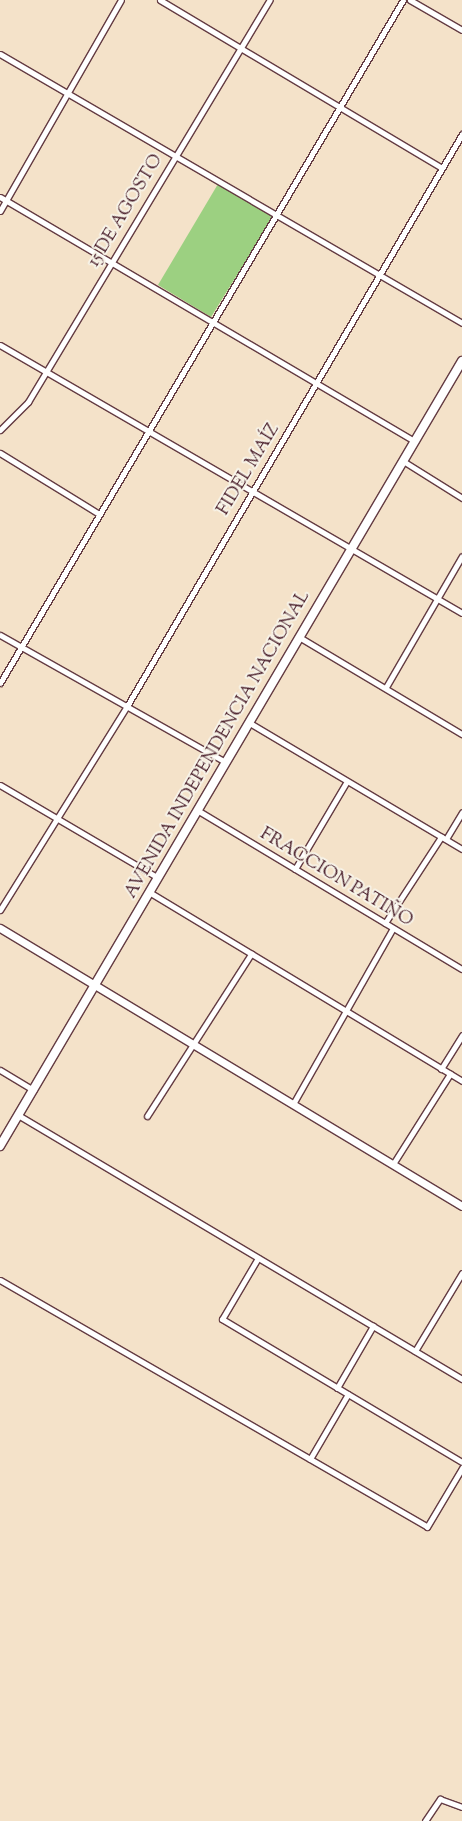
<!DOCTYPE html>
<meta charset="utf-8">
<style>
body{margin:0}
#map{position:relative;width:462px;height:1821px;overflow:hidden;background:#f4e2c9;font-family:"Sorts Mill Goudy",serif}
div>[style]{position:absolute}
.green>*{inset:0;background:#9cd081}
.roads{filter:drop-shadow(1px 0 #643c43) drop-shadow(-1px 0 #643c43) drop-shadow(0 1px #643c43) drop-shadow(0 -1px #643c43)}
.minor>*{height:5px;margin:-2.5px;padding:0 2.5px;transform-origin:2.5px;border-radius:2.5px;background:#fff}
.tertiary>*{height:7px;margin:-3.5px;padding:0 3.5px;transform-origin:3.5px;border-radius:3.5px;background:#fff}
.secondary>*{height:8px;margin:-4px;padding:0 4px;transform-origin:4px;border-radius:4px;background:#fff}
span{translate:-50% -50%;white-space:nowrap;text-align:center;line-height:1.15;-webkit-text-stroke:4px #f7f3e8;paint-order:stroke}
.street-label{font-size:18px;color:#4a1f2b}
</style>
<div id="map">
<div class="green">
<div style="clip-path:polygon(218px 184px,273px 217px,211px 317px,158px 285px)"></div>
</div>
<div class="roads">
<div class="minor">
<div style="left:160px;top:0;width:328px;rotate:30.8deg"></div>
<div style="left:410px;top:0;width:60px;rotate:30deg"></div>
<div style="left:0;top:54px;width:535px;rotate:30.21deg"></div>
<div style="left:0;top:197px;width:481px;rotate:30.5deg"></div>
<div style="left:0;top:211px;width:243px;rotate:-60.2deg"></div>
<div style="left:0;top:345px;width:534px;rotate:30.12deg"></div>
<div style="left:0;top:430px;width:40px;rotate:-45deg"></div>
<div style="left:28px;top:402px;width:469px;rotate:-59deg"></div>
<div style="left:0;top:453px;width:116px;rotate:31.6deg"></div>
<div style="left:403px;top:461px;width:70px;rotate:32.1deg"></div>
<div style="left:0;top:635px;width:258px;rotate:29.4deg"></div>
<div style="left:299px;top:637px;width:190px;rotate:30.8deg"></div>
<div style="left:0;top:683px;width:793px;rotate:-59.46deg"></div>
<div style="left:386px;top:687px;width:151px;rotate:-59.9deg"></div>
<div style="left:248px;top:722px;width:249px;rotate:30.7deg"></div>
<div style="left:0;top:785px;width:182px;rotate:30.4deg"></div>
<div style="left:197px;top:810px;width:309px;rotate:31deg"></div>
<div style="left:446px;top:839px;width:31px;rotate:-59deg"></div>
<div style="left:295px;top:869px;width:102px;rotate:-59.4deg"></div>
<div style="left:149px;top:892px;width:366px;rotate:31.1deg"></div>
<div style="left:0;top:910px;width:240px;rotate:-58.1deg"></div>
<div style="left:127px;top:706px;width:663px;rotate:-59.64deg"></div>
<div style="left:385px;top:923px;width:103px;rotate:-56.9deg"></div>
<div style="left:441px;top:1069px;width:40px;rotate:-58deg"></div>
<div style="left:0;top:1070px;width:39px;rotate:31deg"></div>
<div style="left:293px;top:1104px;width:202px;rotate:-60.4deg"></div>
<div style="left:18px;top:1115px;width:517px;rotate:30.74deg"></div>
<div style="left:147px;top:1116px;width:193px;rotate:-57.3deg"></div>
<div style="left:393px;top:1164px;width:107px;rotate:-57.7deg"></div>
<div style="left:258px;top:1258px;width:71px;rotate:120.5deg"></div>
<div style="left:222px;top:1319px;width:279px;rotate:30.8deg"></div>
<div style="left:0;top:1280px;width:493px;rotate:30deg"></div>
<div style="left:427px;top:1527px;width:69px;rotate:-59.3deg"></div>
<div style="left:415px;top:1351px;width:91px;rotate:-58.9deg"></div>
<div style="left:337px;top:1388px;width:72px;rotate:-59.9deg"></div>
<div style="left:310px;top:1459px;width:75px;rotate:-59.7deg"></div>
<div style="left:425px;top:1821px;width:27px;rotate:-56deg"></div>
<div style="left:440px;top:1799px;width:23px;rotate:20deg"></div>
</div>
<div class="tertiary">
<div style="left:0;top:928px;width:539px;rotate:31.04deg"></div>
</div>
<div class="secondary">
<div style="left:0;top:1146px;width:911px;rotate:-59.52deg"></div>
</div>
</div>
<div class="street-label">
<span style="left:126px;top:211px;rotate:-59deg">15 DE AGOSTO</span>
<span style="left:249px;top:470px;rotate:-59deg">FIDEL MAÍZ</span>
<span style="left:218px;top:745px;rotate:-60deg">AVENIDA INDEPENDENCIA NACIONAL</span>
<span style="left:336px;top:878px;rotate:31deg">FRACCION PATIÑO</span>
</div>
</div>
